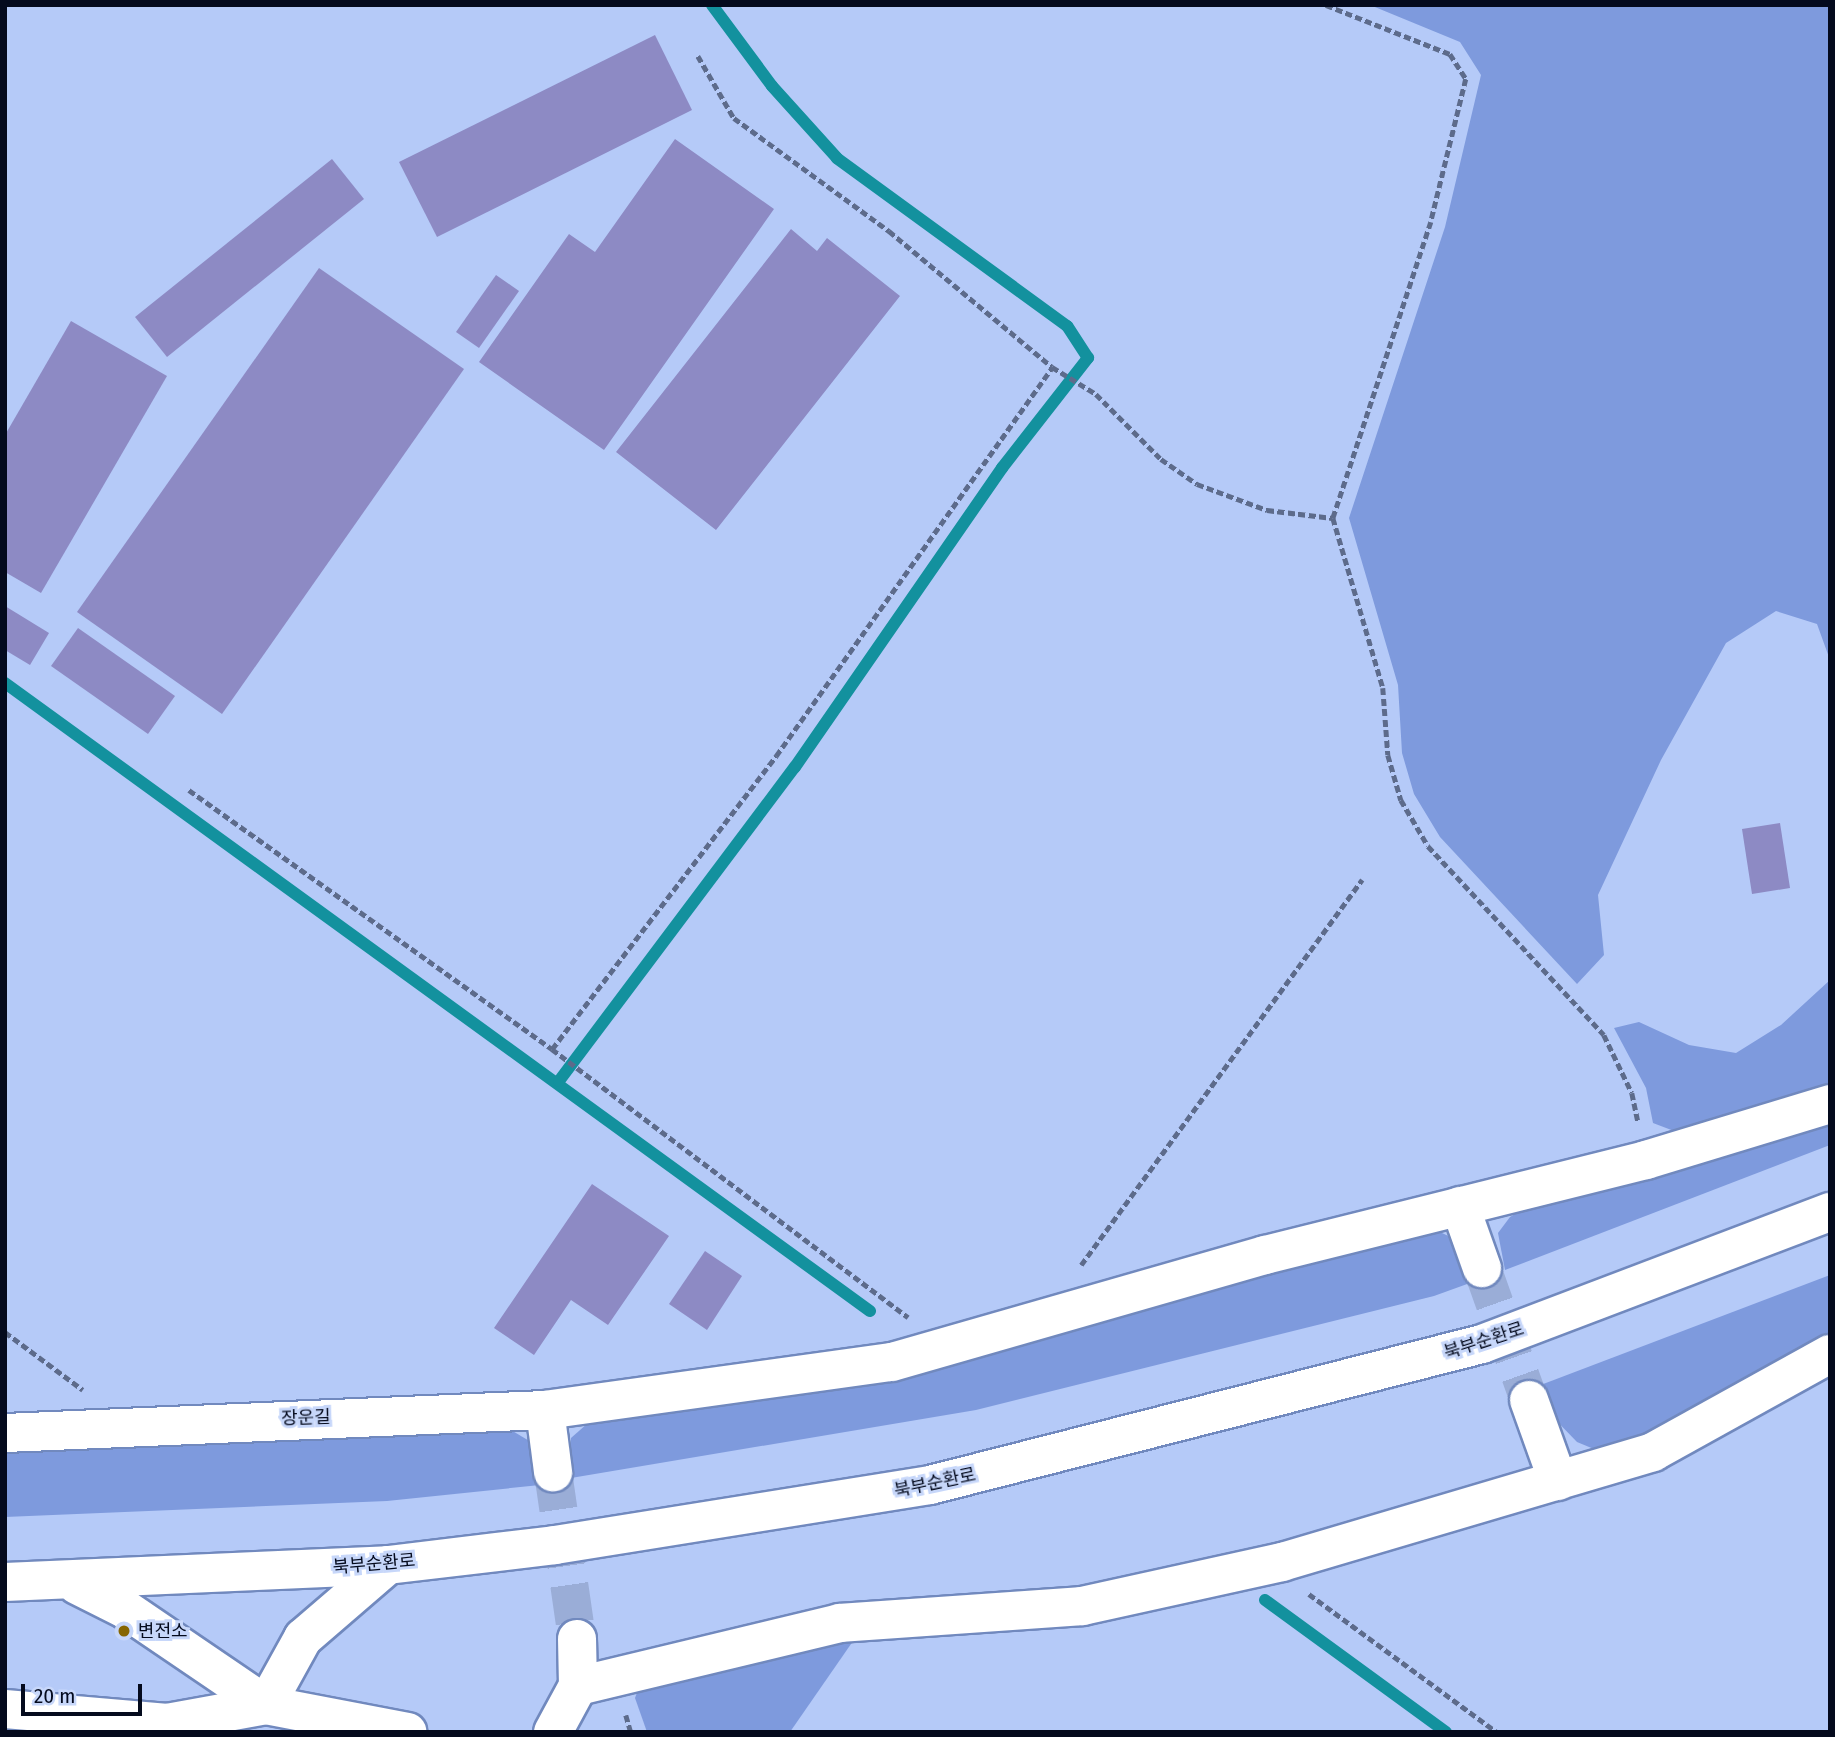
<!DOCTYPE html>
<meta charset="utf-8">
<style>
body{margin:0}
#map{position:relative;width:1835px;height:1737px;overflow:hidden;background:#b5caf8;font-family:"Fira Sans Condensed","Noto Sans KR",sans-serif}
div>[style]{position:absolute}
.green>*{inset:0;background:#7e9add}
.stream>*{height:12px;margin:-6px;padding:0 6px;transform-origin:6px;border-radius:6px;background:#13919e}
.building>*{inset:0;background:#8d8ac4}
.minor-tunnel>*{height:38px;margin-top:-19px;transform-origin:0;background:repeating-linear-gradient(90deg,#9aadd7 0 38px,transparent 0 57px)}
.path>*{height:4.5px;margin-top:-2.25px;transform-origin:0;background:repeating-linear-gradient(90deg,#5d6b8b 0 7px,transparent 0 10.5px)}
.roads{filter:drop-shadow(2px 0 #7189be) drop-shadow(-2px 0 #7189be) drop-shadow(0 2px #7189be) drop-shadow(0 -2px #7189be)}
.minor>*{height:38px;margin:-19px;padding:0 19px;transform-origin:19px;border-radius:19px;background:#fff}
.major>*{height:38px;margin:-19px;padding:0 19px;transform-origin:19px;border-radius:19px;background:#fff}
.dots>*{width:19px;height:19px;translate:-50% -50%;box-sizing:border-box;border:4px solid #c7d7fa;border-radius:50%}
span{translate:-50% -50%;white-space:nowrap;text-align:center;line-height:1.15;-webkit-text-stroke:6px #c7d7fa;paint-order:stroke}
.street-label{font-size:18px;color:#040a1d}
.poi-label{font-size:18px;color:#040a1d}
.left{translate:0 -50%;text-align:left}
.frame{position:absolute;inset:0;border:7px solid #040a1d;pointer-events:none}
.scale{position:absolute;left:21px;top:1684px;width:121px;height:32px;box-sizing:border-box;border:4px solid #040a1d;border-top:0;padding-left:9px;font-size:21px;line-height:24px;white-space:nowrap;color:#040a1d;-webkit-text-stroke:5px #c7d7fa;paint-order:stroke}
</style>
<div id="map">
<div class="green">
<div style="clip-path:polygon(1370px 5px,1830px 5px,1830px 660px,1817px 624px,1776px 611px,1726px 643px,1661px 760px,1598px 895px,1604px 955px,1577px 984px,1440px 837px,1414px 794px,1402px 753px,1398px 685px,1349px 518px,1445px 227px,1481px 75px,1460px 42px)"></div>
<div style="clip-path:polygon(1830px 980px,1830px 1087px,1674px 1131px,1653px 1123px,1646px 1088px,1614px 1028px,1639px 1022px,1689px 1045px,1736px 1053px,1781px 1025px)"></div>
<div style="clip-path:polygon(1830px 1118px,1830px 1145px,1505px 1270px,1498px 1233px,1510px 1217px,1537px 1201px)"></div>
<div style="clip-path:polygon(1427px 1226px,1472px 1247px,1481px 1279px,1434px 1296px,976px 1410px,571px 1478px,571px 1438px,597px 1415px)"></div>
<div style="clip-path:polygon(1830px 1275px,1830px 1336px,1638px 1444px,1606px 1454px,1577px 1442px,1548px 1412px,1538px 1386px)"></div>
<div style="clip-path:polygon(496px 1421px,531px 1442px,540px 1485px,387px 1501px,5px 1517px,5px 1451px)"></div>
<div style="clip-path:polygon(860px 1631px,790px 1732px,647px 1732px,635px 1698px,641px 1682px)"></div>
</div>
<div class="stream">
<div style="left:5px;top:683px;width:1069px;rotate:35.98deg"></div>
<div style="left:559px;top:1081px;width:393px;rotate:-53.1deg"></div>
<div style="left:795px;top:767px;width:364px;rotate:-55.3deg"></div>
<div style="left:1002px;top:468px;width:140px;rotate:-52deg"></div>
<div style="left:1088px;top:358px;width:38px;rotate:-123deg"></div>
<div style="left:1067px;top:326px;width:285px;rotate:-143.9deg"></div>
<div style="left:837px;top:158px;width:97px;rotate:-132.1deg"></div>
<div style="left:772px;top:86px;width:101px;rotate:-126.5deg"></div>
<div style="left:1265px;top:1600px;width:224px;rotate:36.1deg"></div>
</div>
<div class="building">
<div style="clip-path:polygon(655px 35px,692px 110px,437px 237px,399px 162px)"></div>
<div style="clip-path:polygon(675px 139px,774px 209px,604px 450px,479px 362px,569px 234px,595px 252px)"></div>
<div style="clip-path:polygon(332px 159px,364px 199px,167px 357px,135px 317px)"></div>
<div style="clip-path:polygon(791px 229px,817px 251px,827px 238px,900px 296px,716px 530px,616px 452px)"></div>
<div style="clip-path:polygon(319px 268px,464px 369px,222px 714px,77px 612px)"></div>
<div style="clip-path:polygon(496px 275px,519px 291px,479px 348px,456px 332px)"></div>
<div style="clip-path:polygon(71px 321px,167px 376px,41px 593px,5px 572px,5px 435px)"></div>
<div style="clip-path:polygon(5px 606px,49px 633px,30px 665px,5px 650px)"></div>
<div style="clip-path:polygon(78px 628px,175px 696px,148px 734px,51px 666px)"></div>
<div style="clip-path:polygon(1780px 823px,1790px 888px,1752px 894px,1742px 829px)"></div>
<div style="clip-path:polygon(592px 1184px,669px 1236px,608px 1325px,571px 1300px,534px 1355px,494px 1328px)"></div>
<div style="clip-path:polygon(705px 1251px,742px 1276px,707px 1330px,669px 1304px)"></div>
</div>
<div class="minor-tunnel">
<div style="left:1482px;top:1268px;width:140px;rotate:70.4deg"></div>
<div style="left:553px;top:1472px;width:169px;rotate:81.8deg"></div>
</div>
<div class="path">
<div style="left:1326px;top:5px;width:133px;rotate:21.6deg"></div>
<div style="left:1450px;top:54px;width:30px;rotate:57deg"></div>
<div style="left:1466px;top:79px;width:147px;rotate:103.8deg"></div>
<div style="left:1431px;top:222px;width:312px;rotate:108.3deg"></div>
<div style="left:1333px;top:518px;width:177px;rotate:73.6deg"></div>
<div style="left:1383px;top:688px;width:67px;rotate:85.7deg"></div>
<div style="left:1388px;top:755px;width:47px;rotate:73.9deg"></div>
<div style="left:1401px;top:800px;width:53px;rotate:59.6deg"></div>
<div style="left:1428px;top:846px;width:258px;rotate:47deg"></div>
<div style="left:1604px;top:1035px;width:64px;rotate:64.2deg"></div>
<div style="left:1632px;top:1093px;width:29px;rotate:78deg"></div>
<div style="left:698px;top:56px;width:72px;rotate:59.9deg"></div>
<div style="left:734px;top:118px;width:192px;rotate:36.1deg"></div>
<div style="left:889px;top:231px;width:212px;rotate:39.8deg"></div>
<div style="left:1052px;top:367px;width:52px;rotate:31.5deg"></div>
<div style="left:1096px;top:394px;width:92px;rotate:45deg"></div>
<div style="left:1161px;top:459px;width:44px;rotate:34.8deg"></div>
<div style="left:1197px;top:484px;width:75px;rotate:20.4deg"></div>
<div style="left:1267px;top:510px;width:66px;rotate:6.9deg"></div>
<div style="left:189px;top:790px;width:446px;rotate:35.5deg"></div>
<div style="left:552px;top:1049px;width:446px;rotate:37deg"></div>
<div style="left:552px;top:1049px;width:369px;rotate:-52.6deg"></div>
<div style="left:776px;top:756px;width:477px;rotate:-54.6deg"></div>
<div style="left:1081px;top:1265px;width:477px;rotate:-53.9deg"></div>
<div style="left:5px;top:1332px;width:97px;rotate:36.6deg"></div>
<div style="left:1309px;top:1594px;width:233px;rotate:36.3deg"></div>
<div style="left:626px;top:1715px;width:18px;rotate:74deg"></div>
</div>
<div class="roads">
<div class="minor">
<div style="left:1460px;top:1206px;width:66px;rotate:70.5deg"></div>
<div style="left:1529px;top:1400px;width:86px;rotate:70.3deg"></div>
<div style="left:545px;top:1410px;width:63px;rotate:82.6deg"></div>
<div style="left:5px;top:1433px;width:540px;rotate:-2.44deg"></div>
<div style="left:545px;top:1410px;width:350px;rotate:-7.9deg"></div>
<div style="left:892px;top:1362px;width:388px;rotate:-16deg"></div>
<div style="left:1265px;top:1255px;width:393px;rotate:-14deg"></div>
<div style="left:1646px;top:1160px;width:192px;rotate:-16.9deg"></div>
<div style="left:578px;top:1686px;width:269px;rotate:-13.5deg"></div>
<div style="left:840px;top:1623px;width:243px;rotate:-4deg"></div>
<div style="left:1082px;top:1606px;width:205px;rotate:-12.4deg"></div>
<div style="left:1282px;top:1562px;width:387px;rotate:-16.5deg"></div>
<div style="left:1653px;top:1452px;width:202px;rotate:-29deg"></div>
<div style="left:5px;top:1709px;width:163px;rotate:4.9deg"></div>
<div style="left:167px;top:1723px;width:101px;rotate:-10.3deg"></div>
<div style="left:266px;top:1705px;width:144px;rotate:10.8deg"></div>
<div style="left:553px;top:1732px;width:52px;rotate:-61.5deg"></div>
<div style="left:578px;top:1686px;width:47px;rotate:-91.2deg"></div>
</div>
<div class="major">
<div style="left:5px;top:1582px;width:383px;rotate:-2.5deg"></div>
<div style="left:388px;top:1565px;width:168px;rotate:-6.8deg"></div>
<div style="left:555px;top:1545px;width:380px;rotate:-9.1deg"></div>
<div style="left:930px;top:1485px;width:570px;rotate:-14.33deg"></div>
<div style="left:1482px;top:1344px;width:372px;rotate:-20.8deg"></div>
<div style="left:77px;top:1585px;width:54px;rotate:26.6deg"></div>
<div style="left:125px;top:1609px;width:171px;rotate:34.2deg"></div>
<div style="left:266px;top:1705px;width:77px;rotate:-61.1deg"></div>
<div style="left:303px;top:1638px;width:112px;rotate:-40.7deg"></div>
</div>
</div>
<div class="dots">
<div style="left:124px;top:1631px;background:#876602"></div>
</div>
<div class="street-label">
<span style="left:1484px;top:1341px;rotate:-18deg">북부순환로</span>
<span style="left:306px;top:1418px;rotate:-2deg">장운길</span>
<span style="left:935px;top:1483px;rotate:-12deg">북부순환로</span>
<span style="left:374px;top:1564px;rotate:-5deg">북부순환로</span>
</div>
<div class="poi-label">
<span class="left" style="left:138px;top:1631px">변전소</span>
</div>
<div class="frame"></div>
<div class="scale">20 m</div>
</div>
